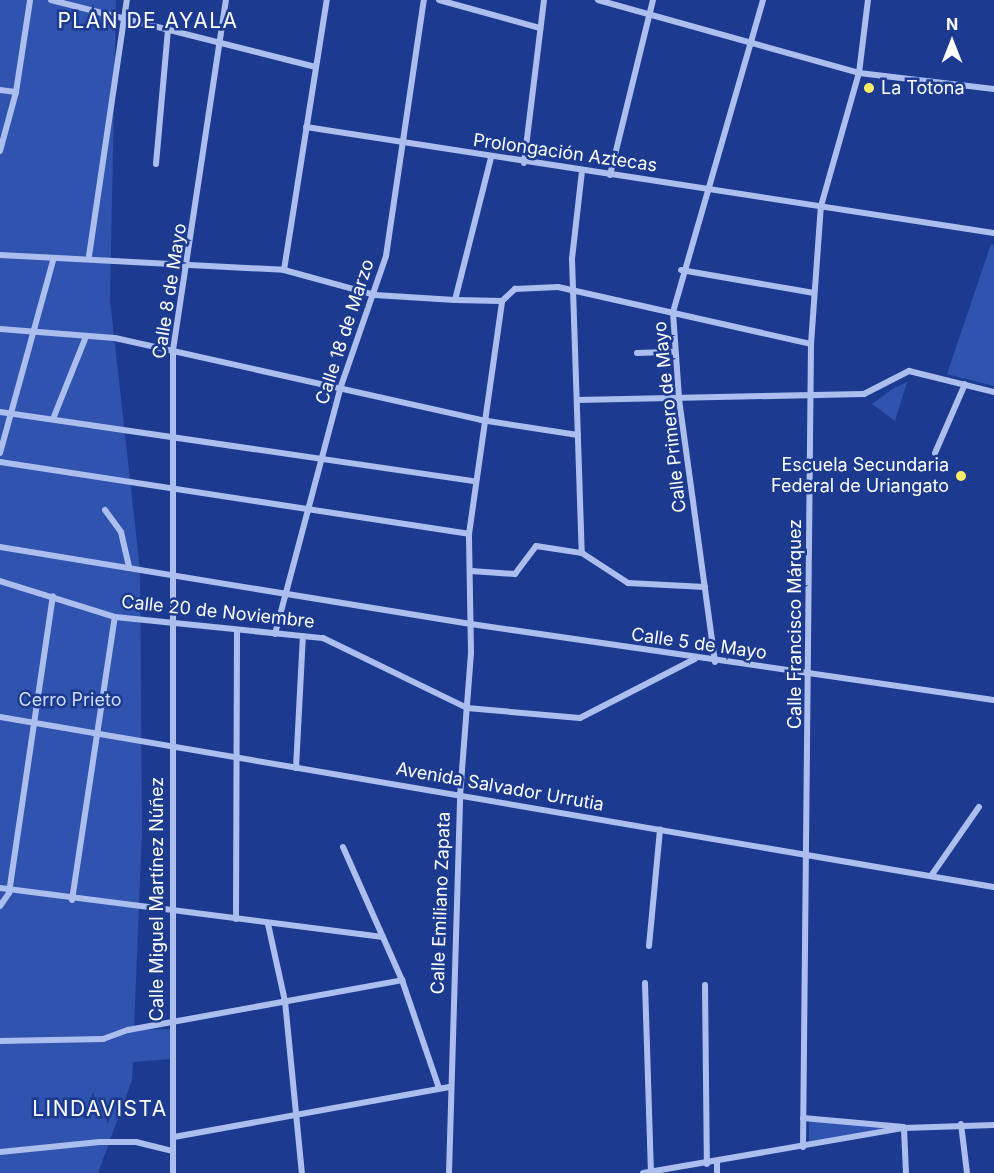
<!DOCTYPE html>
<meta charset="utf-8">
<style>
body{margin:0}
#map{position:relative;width:994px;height:1173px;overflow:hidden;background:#1c3b90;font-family:Inter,sans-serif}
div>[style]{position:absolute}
.green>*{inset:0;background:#2f53ae}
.street>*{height:6px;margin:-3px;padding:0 3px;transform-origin:3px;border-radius:3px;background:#abbeee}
.dots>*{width:16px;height:16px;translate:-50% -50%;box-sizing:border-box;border:3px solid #1c3b90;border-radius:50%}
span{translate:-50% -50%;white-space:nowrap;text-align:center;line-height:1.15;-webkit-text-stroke:5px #1c3b90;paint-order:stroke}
.poi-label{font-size:18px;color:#fff}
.left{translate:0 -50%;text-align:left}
.right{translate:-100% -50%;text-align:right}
.street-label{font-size:18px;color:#fff}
.park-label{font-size:18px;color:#d1dcfa}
.quarter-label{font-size:21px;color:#fff;letter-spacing:1.5px}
.north{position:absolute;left:922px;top:12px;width:60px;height:60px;-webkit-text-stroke:4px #1c3b90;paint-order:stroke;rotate:0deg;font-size:16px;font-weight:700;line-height:24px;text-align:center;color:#fff}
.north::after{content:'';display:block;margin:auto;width:21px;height:27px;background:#fff;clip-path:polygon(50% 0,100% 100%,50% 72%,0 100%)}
</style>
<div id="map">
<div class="green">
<div style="clip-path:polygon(0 0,116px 0,110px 300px,140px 569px,142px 831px,134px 1030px,170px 1029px,172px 1059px,133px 1062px,132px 1080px,98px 1173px,0 1173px)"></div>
<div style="clip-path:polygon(991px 244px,994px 245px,994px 386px,947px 374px)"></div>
<div style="clip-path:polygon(907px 382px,895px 421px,872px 404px,894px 388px)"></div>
<div style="clip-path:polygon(809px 1121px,895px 1127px,809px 1142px)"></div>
</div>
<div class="street">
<div style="left:51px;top:0;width:273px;rotate:14.2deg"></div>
<div style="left:439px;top:0;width:105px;rotate:15.5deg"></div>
<div style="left:598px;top:0;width:271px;rotate:15.6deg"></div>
<div style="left:859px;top:73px;width:136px;rotate:6.8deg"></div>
<div style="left:0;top:90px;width:16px;rotate:7deg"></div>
<div style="left:306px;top:127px;width:696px;rotate:8.76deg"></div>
<div style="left:0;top:151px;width:61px;rotate:-74.8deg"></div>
<div style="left:16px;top:92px;width:93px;rotate:-81.3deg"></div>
<div style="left:524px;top:163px;width:164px;rotate:-83deg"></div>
<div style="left:156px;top:164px;width:136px;rotate:-84.9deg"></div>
<div style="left:582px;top:171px;width:89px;rotate:96.5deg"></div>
<div style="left:572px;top:259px;width:294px;rotate:88.1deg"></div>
<div style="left:610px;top:175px;width:180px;rotate:-76.2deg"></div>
<div style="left:0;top:255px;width:284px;rotate:3deg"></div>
<div style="left:284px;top:270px;width:94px;rotate:15.4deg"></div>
<div style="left:375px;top:295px;width:80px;rotate:3.6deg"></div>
<div style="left:455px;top:300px;width:47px;rotate:1.2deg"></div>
<div style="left:502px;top:301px;width:18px;rotate:-43deg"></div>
<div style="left:515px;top:289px;width:43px;rotate:-2.7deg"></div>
<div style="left:558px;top:287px;width:259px;rotate:12.7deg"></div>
<div style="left:89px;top:256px;width:259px;rotate:-81.6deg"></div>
<div style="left:284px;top:270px;width:273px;rotate:-81deg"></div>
<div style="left:681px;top:270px;width:135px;rotate:9.8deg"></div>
<div style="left:455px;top:300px;width:146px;rotate:-75.8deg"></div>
<div style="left:0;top:329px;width:115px;rotate:4.5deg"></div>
<div style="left:115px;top:338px;width:375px;rotate:12.6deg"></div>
<div style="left:481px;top:420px;width:98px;rotate:8.8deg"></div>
<div style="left:637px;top:353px;width:38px;rotate:-2deg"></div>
<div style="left:577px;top:400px;width:287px;rotate:-1.2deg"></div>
<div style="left:864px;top:394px;width:51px;rotate:-27.1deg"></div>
<div style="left:909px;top:371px;width:88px;rotate:13.9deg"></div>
<div style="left:0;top:412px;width:477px;rotate:8.3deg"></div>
<div style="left:53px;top:419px;width:86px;rotate:-68.2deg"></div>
<div style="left:0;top:453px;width:200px;rotate:-74.6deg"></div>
<div style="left:935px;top:453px;width:75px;rotate:-66.5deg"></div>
<div style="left:0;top:462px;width:474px;rotate:8.7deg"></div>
<div style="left:105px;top:510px;width:27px;rotate:54deg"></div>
<div style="left:121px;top:532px;width:36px;rotate:77deg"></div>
<div style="left:0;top:547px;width:477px;rotate:9.3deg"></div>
<div style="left:471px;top:624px;width:528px;rotate:8.27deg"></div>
<div style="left:471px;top:571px;width:44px;rotate:3.9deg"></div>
<div style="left:515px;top:574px;width:35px;rotate:-53deg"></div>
<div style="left:536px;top:546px;width:47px;rotate:8.7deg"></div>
<div style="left:582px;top:553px;width:55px;rotate:33.1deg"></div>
<div style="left:628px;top:583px;width:77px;rotate:3deg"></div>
<div style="left:0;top:581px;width:121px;rotate:17.4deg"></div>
<div style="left:115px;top:617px;width:209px;rotate:5.8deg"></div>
<div style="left:323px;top:638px;width:160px;rotate:25.9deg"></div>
<div style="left:467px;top:708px;width:113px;rotate:5.1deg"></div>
<div style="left:580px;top:718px;width:129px;rotate:-27.2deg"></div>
<div style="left:275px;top:634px;width:253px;rotate:-75.1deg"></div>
<div style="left:340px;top:389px;width:141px;rotate:-70.9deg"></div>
<div style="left:386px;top:256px;width:259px;rotate:-81.6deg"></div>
<div style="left:715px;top:662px;width:266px;rotate:-97.8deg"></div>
<div style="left:679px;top:398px;width:86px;rotate:-94deg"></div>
<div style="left:673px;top:312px;width:325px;rotate:-73.9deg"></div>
<div style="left:0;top:717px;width:1008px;rotate:9.71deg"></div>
<div style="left:296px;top:768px;width:132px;rotate:-87deg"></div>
<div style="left:343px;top:847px;width:145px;rotate:66.1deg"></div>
<div style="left:402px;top:980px;width:114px;rotate:71.1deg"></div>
<div style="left:931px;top:876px;width:84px;rotate:-55.2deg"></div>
<div style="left:0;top:888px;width:386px;rotate:7.3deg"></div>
<div style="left:72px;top:900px;width:286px;rotate:-81.4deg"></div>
<div style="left:0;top:906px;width:16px;rotate:-55deg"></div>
<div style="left:9px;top:893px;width:300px;rotate:-81.6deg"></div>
<div style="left:236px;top:919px;width:288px;rotate:-89.8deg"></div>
<div style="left:268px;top:924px;width:79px;rotate:77.6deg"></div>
<div style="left:285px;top:1001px;width:173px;rotate:84.4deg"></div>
<div style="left:649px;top:946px;width:117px;rotate:-84.6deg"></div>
<div style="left:645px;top:983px;width:189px;rotate:88.2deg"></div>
<div style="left:705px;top:985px;width:179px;rotate:89.4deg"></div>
<div style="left:0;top:1041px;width:103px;rotate:-1.1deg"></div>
<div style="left:103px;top:1039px;width:27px;rotate:-20deg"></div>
<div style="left:128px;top:1030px;width:279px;rotate:-10.3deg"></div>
<div style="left:803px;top:1118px;width:101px;rotate:5.1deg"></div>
<div style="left:961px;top:1124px;width:49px;rotate:83deg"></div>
<div style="left:904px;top:1128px;width:45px;rotate:87.5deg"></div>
<div style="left:174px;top:1137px;width:280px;rotate:-10.3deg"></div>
<div style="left:803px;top:1147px;width:803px;rotate:-89.43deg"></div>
<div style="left:811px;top:344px;width:138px;rotate:-85.9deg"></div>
<div style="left:821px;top:206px;width:138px;rotate:-74.1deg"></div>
<div style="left:859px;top:73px;width:74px;rotate:-83deg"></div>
<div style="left:0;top:1152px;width:100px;rotate:-5.7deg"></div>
<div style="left:100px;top:1142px;width:36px"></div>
<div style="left:136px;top:1142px;width:38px;rotate:14deg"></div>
<div style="left:717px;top:1162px;width:11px;rotate:90deg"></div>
<div style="left:173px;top:1173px;width:823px;rotate:-90deg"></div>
<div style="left:173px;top:350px;width:354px;rotate:-81.4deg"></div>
<div style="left:449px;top:1173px;width:377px;rotate:-88.3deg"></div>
<div style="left:460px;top:796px;width:144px;rotate:-85.6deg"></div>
<div style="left:471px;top:652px;width:118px;rotate:-91deg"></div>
<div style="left:469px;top:534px;width:235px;rotate:-81.9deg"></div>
<div style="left:643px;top:1173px;width:265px;rotate:-9.8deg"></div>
<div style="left:904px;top:1128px;width:90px;rotate:-1.9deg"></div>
</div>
<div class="dots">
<div style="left:869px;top:88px;background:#feec68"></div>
<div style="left:961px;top:476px;background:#feec68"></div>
</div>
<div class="poi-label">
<span class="left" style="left:881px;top:88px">La Totona</span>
<span class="right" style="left:949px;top:476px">Escuela Secundaria<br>Federal de Uriangato</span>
</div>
<div class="street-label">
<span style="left:565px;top:153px;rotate:8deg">Prolongación Aztecas</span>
<span style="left:170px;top:291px;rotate:-81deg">Calle 8 de Mayo</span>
<span style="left:345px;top:332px;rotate:-72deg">Calle 18 de Marzo</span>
<span style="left:670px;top:417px;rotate:-96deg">Calle Primero de Mayo</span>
<span style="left:218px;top:612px;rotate:6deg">Calle 20 de Noviembre</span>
<span style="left:795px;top:624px;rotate:-90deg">Calle Francisco Márquez</span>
<span style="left:699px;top:644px;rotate:8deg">Calle 5 de Mayo</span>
<span style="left:500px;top:787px;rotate:10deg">Avenida Salvador Urrutia</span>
<span style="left:157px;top:899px;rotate:-90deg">Calle Miguel Martínez Núñez</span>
<span style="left:441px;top:903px;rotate:-88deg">Calle Emiliano Zapata</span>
</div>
<div class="park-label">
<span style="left:70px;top:700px">Cerro Prieto</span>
</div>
<div class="quarter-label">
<span style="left:148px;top:21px">PLAN DE AYALA</span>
<span style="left:100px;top:1109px">LINDAVISTA</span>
</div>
<div class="north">N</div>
</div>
